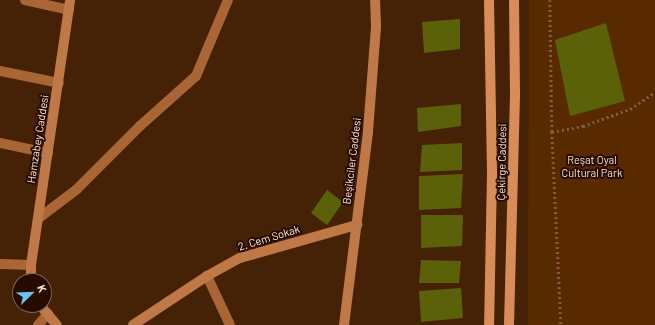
<!DOCTYPE html>
<meta charset="utf-8">
<style>
body{margin:0}
#map{position:relative;width:655px;height:325px;overflow:hidden;background:#452206;font-family:Barlow,sans-serif}
div>[style]{position:absolute}
.green>*{inset:0;background:#592a00}
.building>*{inset:0;background:#5a6108}
.path>*{height:2.5px;margin-top:-1.25px;transform-origin:0;background:repeating-linear-gradient(90deg,#7d5d45 0 2px,transparent 0 5px)}
.minor>*{height:10px;margin:-5px;padding:0 5px;transform-origin:5px;border-radius:5px;background:#a96533}
.secondary>*{height:10px;margin:-5px;padding:0 5px;transform-origin:5px;border-radius:5px;background:#c07946}
.primary>*{height:10px;margin:-5px;padding:0 5px;transform-origin:5px;border-radius:5px;background:#d88d58}
span{translate:-50% -50%;white-space:nowrap;text-align:center;line-height:1.15;-webkit-text-stroke:4px #260c00;paint-order:stroke}
.street-label{font-size:11px;color:#fee6d7}
.park-label{font-size:11px;color:#f5ded0}
.north{position:absolute;left:12px;top:273px;width:40px;height:40px;box-sizing:border-box;background:#260c00;border:1px solid #7c6356;border-radius:50%;rotate:67deg;font-size:11px;font-weight:700;line-height:16px;text-align:center;color:#fee6d7}
.north::after{content:'';display:block;margin:auto;width:14px;height:18px;background:#6cc2f3;clip-path:polygon(50% 0,100% 100%,50% 72%,0 100%)}
</style>
<div id="map">
<div class="green">
<div style="clip-path:polygon(529px 0,655px 0,655px 325px,528px 325px)"></div>
</div>
<div class="building">
<div style="clip-path:polygon(460px 19px,460px 49px,424px 53px,422px 22px)"></div>
<div style="clip-path:polygon(606px 23px,625px 101px,570px 116px,555px 40px)"></div>
<div style="clip-path:polygon(461px 104px,461px 126px,418px 132px,417px 108px)"></div>
<div style="clip-path:polygon(462px 143px,462px 170px,420px 172px,422px 145px)"></div>
<div style="clip-path:polygon(463px 174px,461px 208px,419px 210px,419px 176px)"></div>
<div style="clip-path:polygon(327px 190px,343px 202px,327px 225px,311px 213px)"></div>
<div style="clip-path:polygon(421px 215px,463px 215px,462px 246px,421px 248px)"></div>
<div style="clip-path:polygon(421px 260px,461px 261px,459px 283px,419px 283px)"></div>
<div style="clip-path:polygon(461px 288px,463px 318px,421px 322px,419px 291px)"></div>
</div>
<div class="path">
<div style="left:550px;top:0;width:132px;rotate:89.1deg"></div>
<div style="left:552px;top:132px;width:193px;rotate:87.3deg"></div>
<div style="left:552px;top:132px;width:32px;rotate:-11deg"></div>
<div style="left:583px;top:126px;width:50px;rotate:-19.9deg"></div>
<div style="left:630px;top:109px;width:30px;rotate:-34deg"></div>
</div>
<div class="minor">
<div style="left:25px;top:0;width:45px;rotate:12.8deg"></div>
<div style="left:0;top:71px;width:60px;rotate:11.5deg"></div>
<div style="left:0;top:143px;width:49px;rotate:11.8deg"></div>
<div style="left:39px;top:218px;width:48px;rotate:-37.3deg"></div>
<div style="left:77px;top:189px;width:89px;rotate:-45deg"></div>
<div style="left:140px;top:126px;width:75px;rotate:-41.8deg"></div>
<div style="left:196px;top:76px;width:82px;rotate:-67.2deg"></div>
<div style="left:0;top:264px;width:31px;rotate:2deg"></div>
<div style="left:207px;top:276px;width:54px;rotate:64.9deg"></div>
<div style="left:38px;top:325px;width:15px;rotate:-48deg"></div>
</div>
<div class="secondary">
<div style="left:31px;top:281px;width:16px;rotate:-90deg"></div>
<div style="left:31px;top:265px;width:268px;rotate:-81.6deg"></div>
<div style="left:40px;top:305px;width:26px;rotate:50deg"></div>
<div style="left:133px;top:325px;width:89px;rotate:-33.5deg"></div>
<div style="left:207px;top:276px;width:38px;rotate:-29deg"></div>
<div style="left:240px;top:258px;width:122px;rotate:-15.8deg"></div>
<div style="left:344px;top:325px;width:195px;rotate:-82.9deg"></div>
<div style="left:368px;top:131px;width:105px;rotate:-85.6deg"></div>
<div style="left:376px;top:26px;width:26px;rotate:-92deg"></div>
</div>
<div class="primary">
<div style="left:489px;top:0;width:174px;rotate:89deg"></div>
<div style="left:492px;top:174px;width:151px;rotate:91.1deg"></div>
<div style="left:509px;top:325px;width:231px;rotate:-88.5deg"></div>
<div style="left:515px;top:94px;width:94px;rotate:-90.6deg"></div>
</div>
<div class="street-label">
<span style="left:38px;top:139px;rotate:-81deg">Hamzabey Caddesi</span>
<span style="left:352px;top:161px;rotate:-83deg">Beşikciler Caddesi</span>
<span style="left:502px;top:162px;rotate:-89deg">Çekirge Caddesi</span>
<span style="left:269px;top:238px;rotate:-17deg">2. Cem Sokak</span>
</div>
<div class="park-label">
<span style="left:592px;top:167px">Reşat Oyal<br>Cultural Park</span>
</div>
<div class="north">K</div>
</div>
